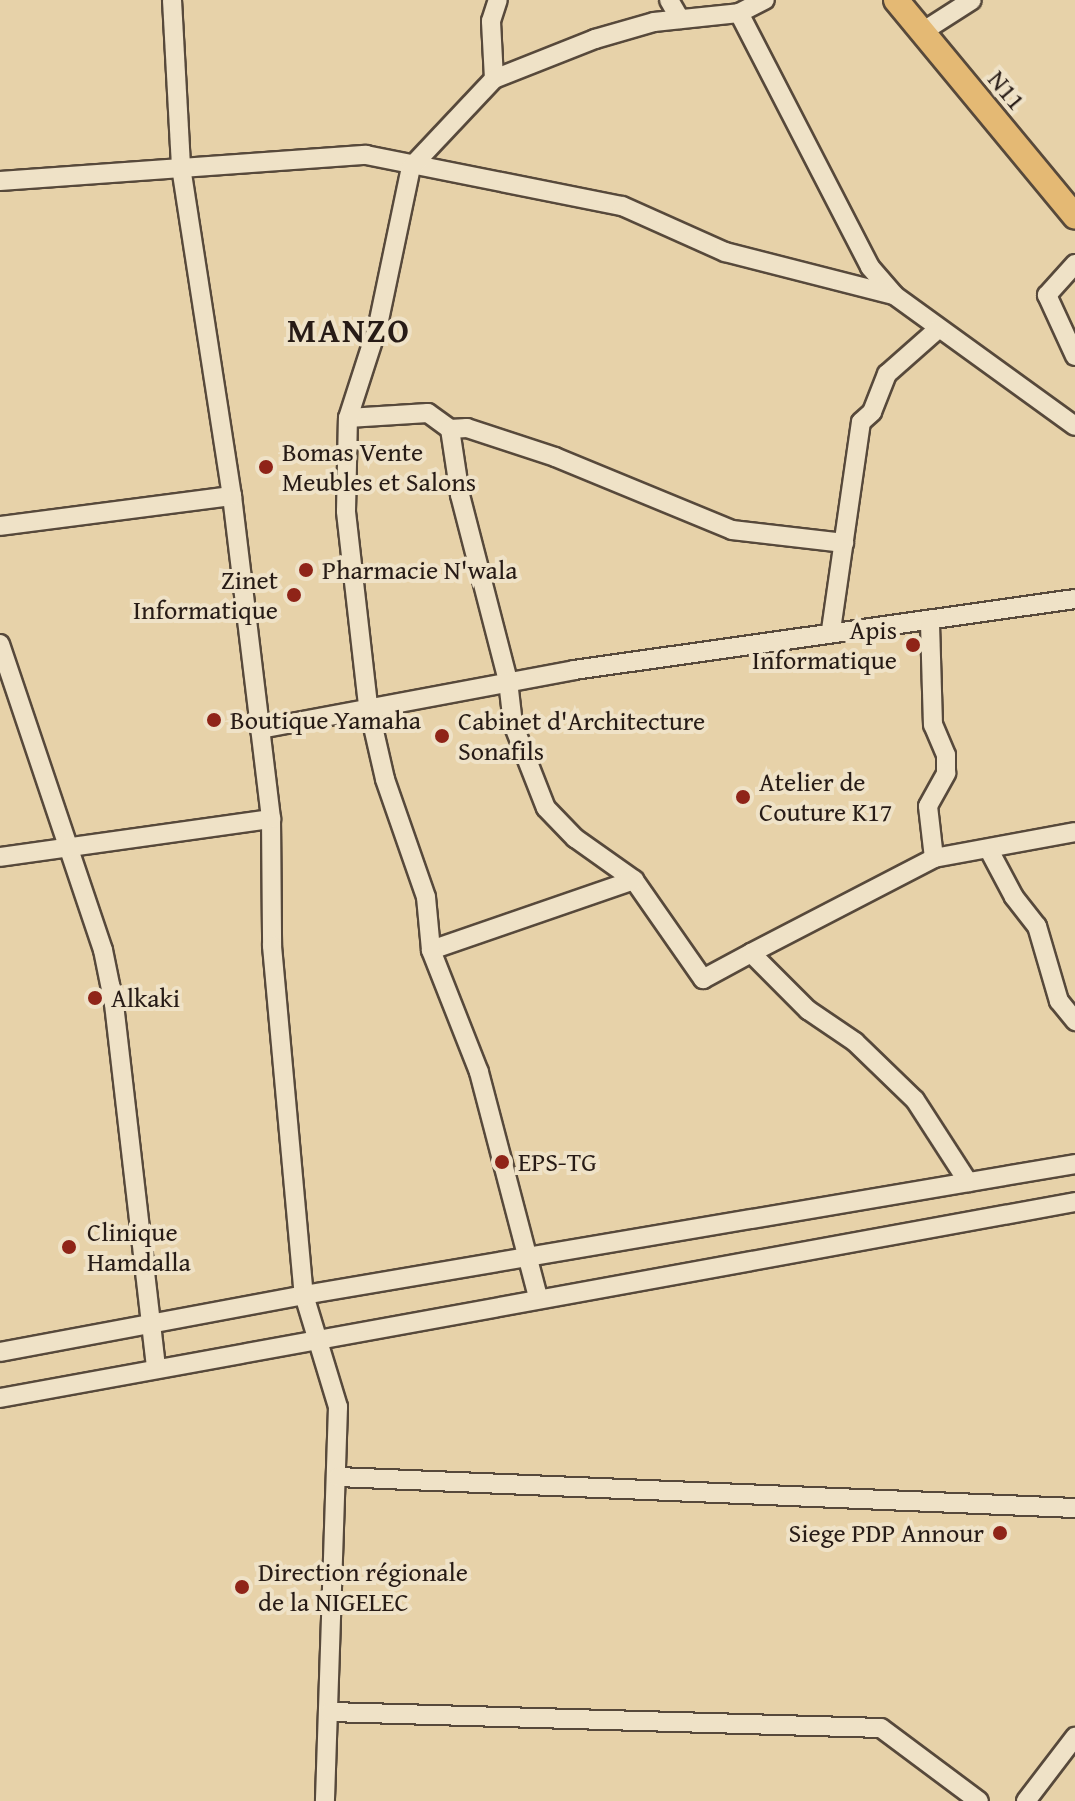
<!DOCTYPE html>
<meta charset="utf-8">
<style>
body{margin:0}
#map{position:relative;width:1075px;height:1801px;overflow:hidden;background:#e7d2a9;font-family:"Gentium Book Plus",serif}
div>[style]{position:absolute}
.roads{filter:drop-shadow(2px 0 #57493b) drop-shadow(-2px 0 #57493b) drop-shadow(0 2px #57493b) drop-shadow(0 -2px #57493b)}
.minor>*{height:18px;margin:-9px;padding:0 9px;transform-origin:9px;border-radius:9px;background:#efe2c7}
.major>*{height:24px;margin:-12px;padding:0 12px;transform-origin:12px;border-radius:12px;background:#e4b974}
.dots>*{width:22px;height:22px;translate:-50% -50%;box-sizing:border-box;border:4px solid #efe2c7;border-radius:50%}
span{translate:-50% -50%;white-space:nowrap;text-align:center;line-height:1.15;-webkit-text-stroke:8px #efe2c7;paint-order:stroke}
.street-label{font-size:26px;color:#271b16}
.poi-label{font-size:26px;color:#271b16}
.left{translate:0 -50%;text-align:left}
.right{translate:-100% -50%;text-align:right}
.district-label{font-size:34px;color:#271b16;font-weight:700;letter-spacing:2px}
</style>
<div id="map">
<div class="roads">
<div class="minor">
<div style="left:172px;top:0;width:167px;rotate:86.9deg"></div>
<div style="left:181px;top:167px;width:333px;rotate:81.2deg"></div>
<div style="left:232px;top:496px;width:325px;rotate:83.1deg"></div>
<div style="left:271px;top:819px;width:127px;rotate:89.5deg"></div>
<div style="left:272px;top:946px;width:350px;rotate:84.8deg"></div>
<div style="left:304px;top:1295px;width:117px;rotate:73.1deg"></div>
<div style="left:338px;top:1407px;width:394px;rotate:91.9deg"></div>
<div style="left:669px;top:0;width:22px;rotate:60deg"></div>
<div style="left:739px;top:13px;width:286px;rotate:62.7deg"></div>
<div style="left:870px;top:267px;width:37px;rotate:49deg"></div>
<div style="left:922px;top:32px;width:59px;rotate:-32.6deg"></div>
<div style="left:494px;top:79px;width:58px;rotate:-93deg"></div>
<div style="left:491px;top:21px;width:22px;rotate:-72deg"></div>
<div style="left:0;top:181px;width:367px;rotate:-4.1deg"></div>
<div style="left:366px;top:155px;width:261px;rotate:11.3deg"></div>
<div style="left:622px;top:206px;width:113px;rotate:24.1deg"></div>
<div style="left:725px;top:252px;width:174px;rotate:14.3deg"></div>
<div style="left:894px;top:295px;width:223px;rotate:35.9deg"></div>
<div style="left:1075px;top:264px;width:42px;rotate:132.1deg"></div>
<div style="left:1047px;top:295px;width:67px;rotate:65.3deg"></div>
<div style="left:348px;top:418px;width:80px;rotate:-3.6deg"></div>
<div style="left:428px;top:413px;width:27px;rotate:36deg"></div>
<div style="left:450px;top:429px;width:67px;rotate:81.4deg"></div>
<div style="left:460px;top:495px;width:192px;rotate:75.5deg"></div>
<div style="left:508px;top:681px;width:43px;rotate:83.4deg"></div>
<div style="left:513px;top:724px;width:90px;rotate:68.6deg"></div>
<div style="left:546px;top:808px;width:42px;rotate:46deg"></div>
<div style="left:575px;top:838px;width:72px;rotate:35.4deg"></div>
<div style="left:634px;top:880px;width:121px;rotate:55.1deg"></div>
<div style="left:703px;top:979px;width:55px;rotate:-28.4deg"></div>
<div style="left:751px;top:953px;width:81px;rotate:45deg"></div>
<div style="left:808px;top:1010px;width:57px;rotate:34.2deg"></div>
<div style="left:855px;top:1042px;width:83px;rotate:44deg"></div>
<div style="left:915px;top:1100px;width:98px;rotate:57.1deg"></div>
<div style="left:450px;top:429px;width:17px;rotate:-3deg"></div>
<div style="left:467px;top:428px;width:93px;rotate:18.2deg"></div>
<div style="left:555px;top:457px;width:191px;rotate:22.4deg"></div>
<div style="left:732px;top:530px;width:113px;rotate:6.6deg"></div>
<div style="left:0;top:526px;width:234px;rotate:-7.4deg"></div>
<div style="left:831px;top:630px;width:210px;rotate:-81.8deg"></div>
<div style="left:861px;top:422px;width:15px;rotate:-42deg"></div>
<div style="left:872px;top:412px;width:41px;rotate:-68.5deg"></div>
<div style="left:887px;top:374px;width:68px;rotate:-41.4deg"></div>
<div style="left:0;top:644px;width:323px;rotate:71.4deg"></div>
<div style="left:103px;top:950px;width:55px;rotate:78.5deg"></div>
<div style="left:114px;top:1004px;width:367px;rotate:83.4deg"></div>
<div style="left:260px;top:729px;width:319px;rotate:-10.6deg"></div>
<div style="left:574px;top:670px;width:506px;rotate:-8.07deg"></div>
<div style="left:989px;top:850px;width:53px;rotate:62deg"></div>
<div style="left:1014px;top:897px;width:37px;rotate:52deg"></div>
<div style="left:1037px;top:926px;width:78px;rotate:73.7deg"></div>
<div style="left:1059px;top:1001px;width:26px;rotate:51deg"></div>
<div style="left:0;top:857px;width:274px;rotate:-8deg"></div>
<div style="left:934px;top:858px;width:143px;rotate:-10.4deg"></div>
<div style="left:431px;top:950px;width:215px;rotate:-19deg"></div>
<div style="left:751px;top:953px;width:206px;rotate:-27.4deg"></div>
<div style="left:934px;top:858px;width:52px;rotate:-96.6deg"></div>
<div style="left:928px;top:806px;width:38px;rotate:-61deg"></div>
<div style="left:946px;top:773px;width:18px;rotate:-90deg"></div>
<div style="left:946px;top:755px;width:33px;rotate:-113deg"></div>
<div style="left:933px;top:725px;width:104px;rotate:-91.7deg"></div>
<div style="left:538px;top:1297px;width:233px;rotate:-104.7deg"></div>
<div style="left:479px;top:1072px;width:131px;rotate:-111.5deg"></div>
<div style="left:431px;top:950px;width:53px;rotate:-95.4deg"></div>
<div style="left:426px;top:897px;width:125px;rotate:-109.2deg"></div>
<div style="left:385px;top:779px;width:76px;rotate:-102.9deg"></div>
<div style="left:368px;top:705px;width:195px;rotate:-96.5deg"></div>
<div style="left:346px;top:511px;width:93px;rotate:-88.8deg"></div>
<div style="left:348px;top:418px;width:98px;rotate:-72.1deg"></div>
<div style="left:378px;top:325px;width:161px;rotate:-78.2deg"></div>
<div style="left:411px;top:167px;width:121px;rotate:-46.7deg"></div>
<div style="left:494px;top:79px;width:109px;rotate:-21.6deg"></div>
<div style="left:595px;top:39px;width:61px;rotate:-16.1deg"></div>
<div style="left:654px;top:22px;width:85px;rotate:-6deg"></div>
<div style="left:739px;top:13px;width:29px;rotate:-27deg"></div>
<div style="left:0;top:1352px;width:309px;rotate:-10.6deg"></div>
<div style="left:304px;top:1295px;width:782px;rotate:-9.64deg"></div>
<div style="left:0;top:1398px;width:1093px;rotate:-10.33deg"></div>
<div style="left:338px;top:1477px;width:738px;rotate:2.41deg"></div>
<div style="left:330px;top:1712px;width:551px;rotate:1.66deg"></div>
<div style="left:881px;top:1728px;width:122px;rotate:36.7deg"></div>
<div style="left:1026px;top:1801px;width:81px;rotate:-52.6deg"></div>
</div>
<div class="major">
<div style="left:896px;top:0;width:281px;rotate:50.4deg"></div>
</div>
</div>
<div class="dots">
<div style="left:266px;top:467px;background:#8f2418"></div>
<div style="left:306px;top:570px;background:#8f2418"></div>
<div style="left:294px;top:595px;background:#8f2418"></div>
<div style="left:913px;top:645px;background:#8f2418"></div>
<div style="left:214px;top:720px;background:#8f2418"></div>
<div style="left:442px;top:736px;background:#8f2418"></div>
<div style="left:743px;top:797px;background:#8f2418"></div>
<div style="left:95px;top:998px;background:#8f2418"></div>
<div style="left:502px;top:1162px;background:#8f2418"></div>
<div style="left:69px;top:1247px;background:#8f2418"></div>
<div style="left:1000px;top:1533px;background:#8f2418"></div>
<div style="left:242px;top:1587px;background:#8f2418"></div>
</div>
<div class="street-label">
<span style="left:1007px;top:90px;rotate:50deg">N11</span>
</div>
<div class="poi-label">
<span class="left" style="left:282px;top:467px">Bomas Vente<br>Meubles et Salons</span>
<span class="left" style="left:322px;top:570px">Pharmacie N'wala</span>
<span class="right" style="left:278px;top:595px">Zinet<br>Informatique</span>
<span class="right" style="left:897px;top:645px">Apis<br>Informatique</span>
<span class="left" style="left:230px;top:720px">Boutique Yamaha</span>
<span class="left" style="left:458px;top:736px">Cabinet d'Architecture<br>Sonafils</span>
<span class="left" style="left:759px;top:797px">Atelier de<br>Couture K17</span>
<span class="left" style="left:111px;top:998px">Alkaki</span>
<span class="left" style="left:518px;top:1162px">EPS-TG</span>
<span class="left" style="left:87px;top:1247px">Clinique<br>Hamdalla</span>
<span class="right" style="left:984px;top:1533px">Siege PDP Annour</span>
<span class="left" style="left:258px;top:1587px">Direction régionale<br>de la NIGELEC</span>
</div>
<div class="district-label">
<span style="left:349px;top:330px">MANZO</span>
</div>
</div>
